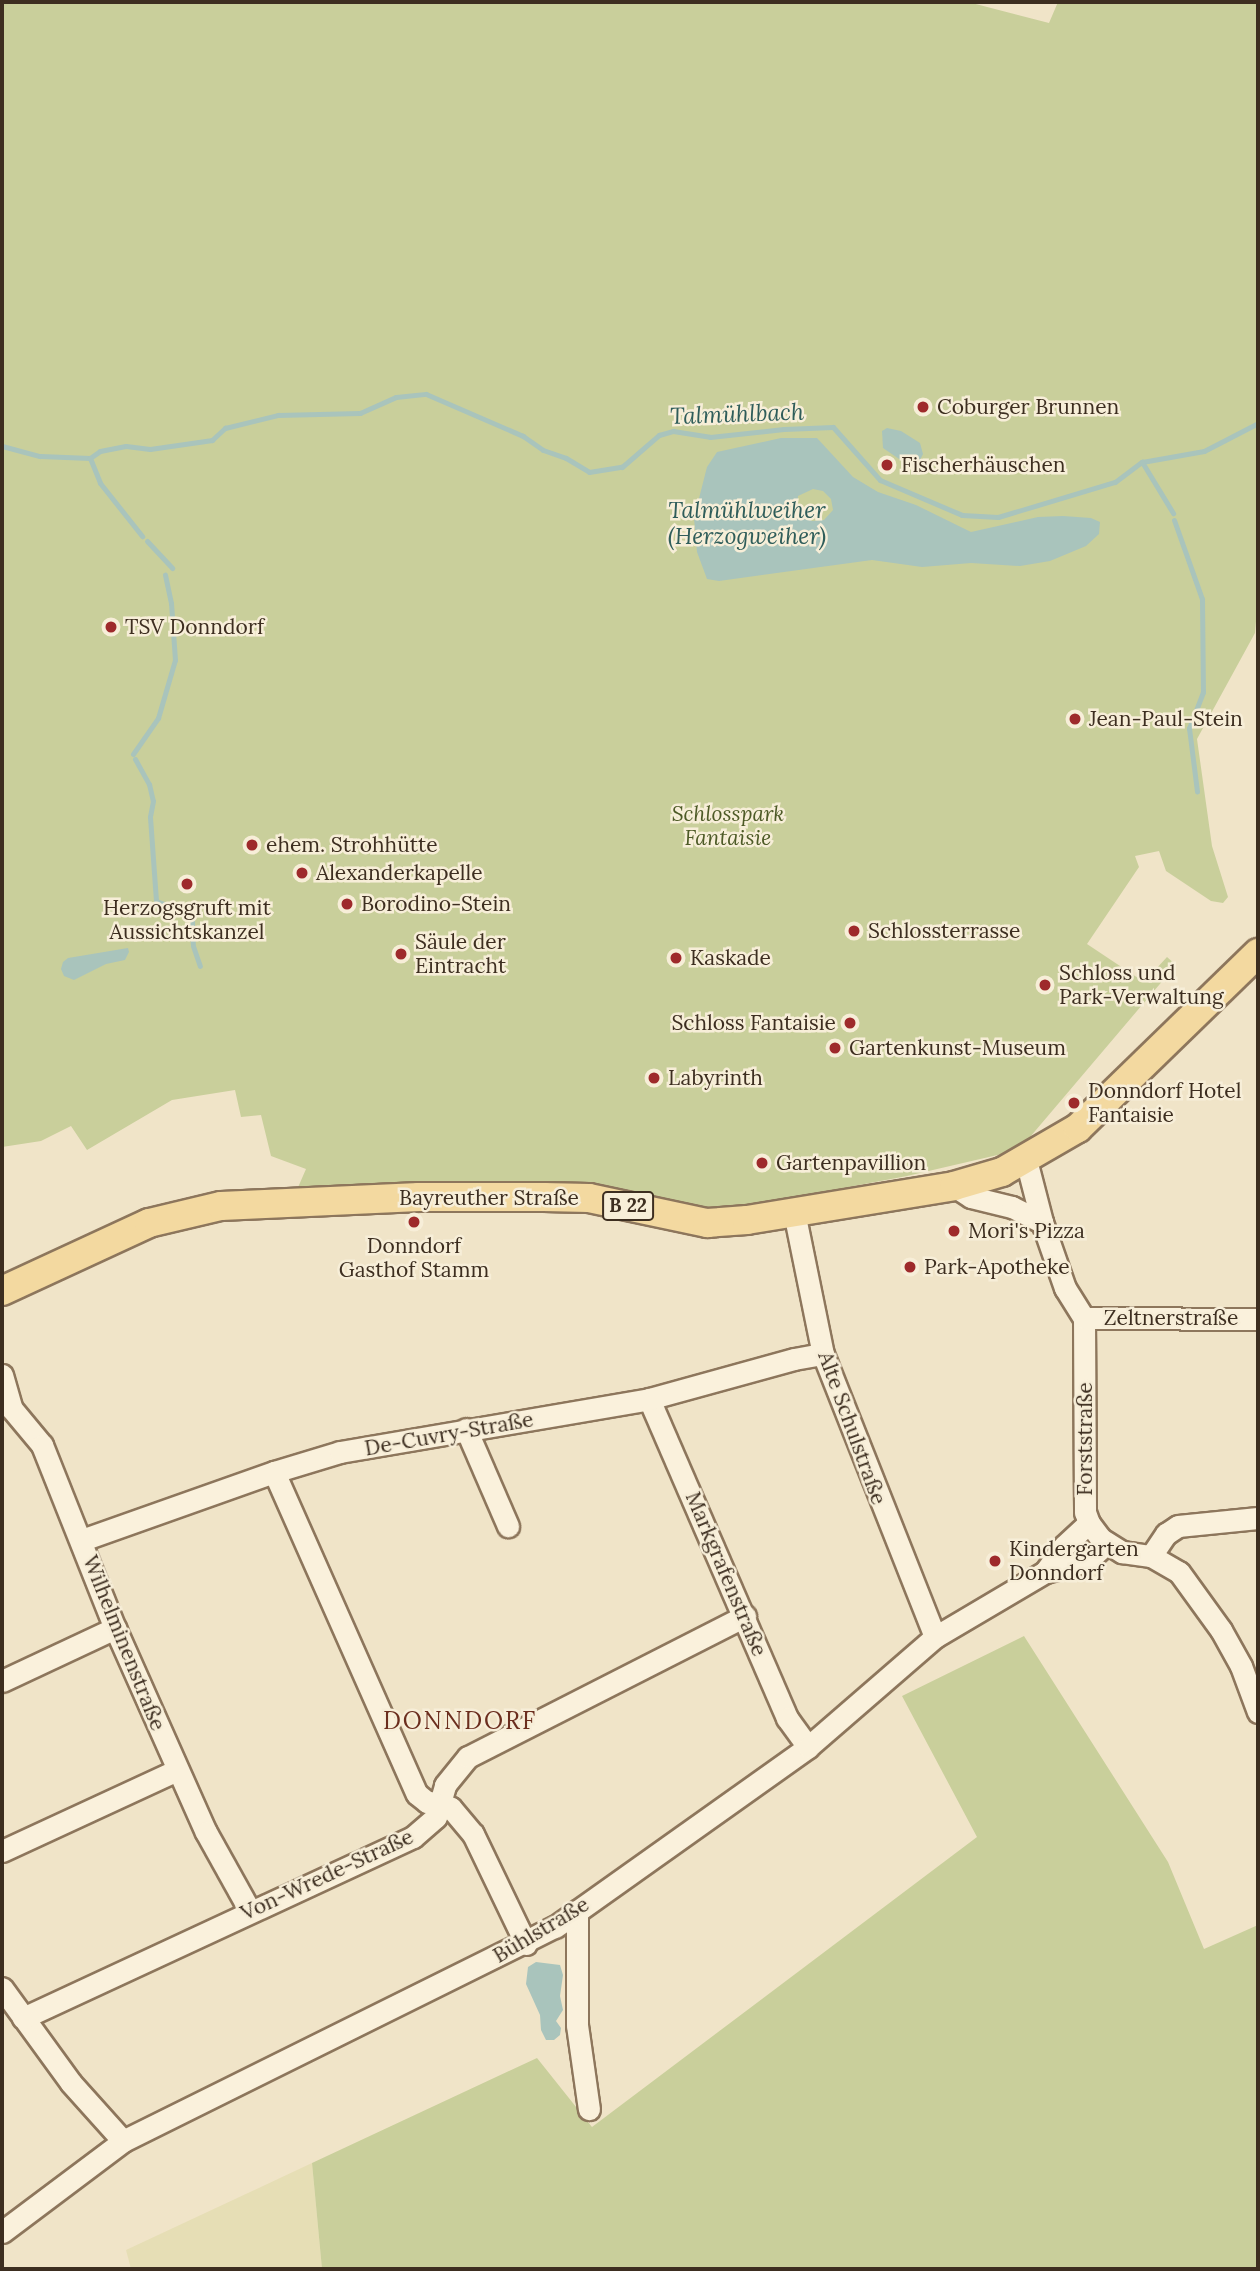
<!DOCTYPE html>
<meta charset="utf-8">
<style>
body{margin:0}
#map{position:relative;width:1260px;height:2271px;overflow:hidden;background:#f0e4c8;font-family:Lora,serif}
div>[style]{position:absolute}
.farmland>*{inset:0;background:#e6deb5}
.green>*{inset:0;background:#c9cf9b}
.water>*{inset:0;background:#a9c4bc}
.stream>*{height:5px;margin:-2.5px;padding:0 2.5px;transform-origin:2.5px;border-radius:2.5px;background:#a9c4bc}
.roads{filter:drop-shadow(2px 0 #8d765c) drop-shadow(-2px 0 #8d765c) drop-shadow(0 2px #8d765c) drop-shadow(0 -2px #8d765c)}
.minor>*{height:21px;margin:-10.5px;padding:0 10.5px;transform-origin:10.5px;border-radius:10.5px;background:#faf1dc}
.major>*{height:28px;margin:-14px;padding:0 14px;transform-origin:14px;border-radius:14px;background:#f3d9a0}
.dots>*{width:19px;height:19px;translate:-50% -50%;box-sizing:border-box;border:4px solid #f7eed8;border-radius:50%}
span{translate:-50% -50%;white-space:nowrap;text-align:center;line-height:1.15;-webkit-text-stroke:5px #f7eed8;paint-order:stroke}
.shield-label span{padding:2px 5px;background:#f7eed8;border:2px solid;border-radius:5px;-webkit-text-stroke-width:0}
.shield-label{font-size:19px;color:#3d2e20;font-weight:700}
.poi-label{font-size:21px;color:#3d2e20}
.left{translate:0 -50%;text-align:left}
.right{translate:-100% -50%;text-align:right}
.park-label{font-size:21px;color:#4d5a26;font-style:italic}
.street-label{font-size:21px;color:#3d2e20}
.water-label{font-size:23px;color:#2f5d5a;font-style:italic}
.quarter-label{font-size:24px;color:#6b2e1e;letter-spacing:2px}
.frame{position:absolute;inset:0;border:4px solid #3d2e20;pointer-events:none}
</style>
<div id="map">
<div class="farmland">
<div style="clip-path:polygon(312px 2163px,322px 2269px,131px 2269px,126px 2250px)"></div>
</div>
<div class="green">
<div style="clip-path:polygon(2px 2px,968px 2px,1049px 23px,1058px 2px,1258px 2px,1258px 598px,1255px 633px,1197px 739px,1212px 846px,1228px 897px,1223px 903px,1211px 901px,1166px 871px,1159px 851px,1135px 856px,1139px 867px,1087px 944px,1144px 982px,1167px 957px,1176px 965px,1019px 1150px,907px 1176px,720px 1211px,296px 1192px,306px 1169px,271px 1156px,261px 1115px,241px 1117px,235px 1090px,172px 1100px,87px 1150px,71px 1126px,41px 1141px,2px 1147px)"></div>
<div style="clip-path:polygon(1024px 1636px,1168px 1862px,1204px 1949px,1258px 1925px,1258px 2269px,322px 2269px,312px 2163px,537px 2058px,592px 2127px,977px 1837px,902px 1696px)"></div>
</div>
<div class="water">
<div style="clip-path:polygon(887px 428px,901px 431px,920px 443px,923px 454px,917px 466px,905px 463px,883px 448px,882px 431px)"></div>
<div style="clip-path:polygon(evenodd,781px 438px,817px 438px,853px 477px,878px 492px,916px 505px,971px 532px,1038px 517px,1063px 516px,1091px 518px,1100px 522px,1099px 534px,1086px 546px,1050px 561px,1020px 566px,971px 563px,922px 567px,872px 560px,719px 581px,707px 579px,697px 552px,694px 518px,707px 467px,717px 452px,781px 438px,813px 489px,823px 491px,831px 499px,833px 510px,824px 520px,812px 521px,801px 515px,797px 507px,798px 496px,813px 489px)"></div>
<div style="clip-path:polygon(128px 948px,129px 952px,125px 960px,106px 964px,74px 980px,64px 976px,61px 969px,63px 962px,68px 958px)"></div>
<div style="clip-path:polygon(536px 1962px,560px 1965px,563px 1975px,560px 1996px,563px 2010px,556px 2021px,561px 2028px,560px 2035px,554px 2040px,546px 2040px,541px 2030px,540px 2015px,526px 1984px,528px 1967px)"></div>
</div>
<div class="stream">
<div style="left:2px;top:446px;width:39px;rotate:15deg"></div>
<div style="left:40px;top:456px;width:50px;rotate:2.3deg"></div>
<div style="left:90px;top:458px;width:12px;rotate:-35deg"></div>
<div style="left:100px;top:451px;width:26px;rotate:-11deg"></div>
<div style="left:126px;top:446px;width:24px;rotate:7deg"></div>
<div style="left:150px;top:449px;width:63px;rotate:-8.3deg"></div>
<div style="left:212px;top:440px;width:18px;rotate:-43deg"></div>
<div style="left:225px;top:428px;width:55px;rotate:-13.8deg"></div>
<div style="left:278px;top:415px;width:82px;rotate:-1.4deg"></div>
<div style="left:360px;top:413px;width:39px;rotate:-24deg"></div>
<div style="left:396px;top:397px;width:30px;rotate:-6deg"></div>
<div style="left:426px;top:394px;width:106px;rotate:23.4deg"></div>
<div style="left:523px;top:436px;width:24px;rotate:35deg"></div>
<div style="left:543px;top:450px;width:24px;rotate:19deg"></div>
<div style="left:566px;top:458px;width:27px;rotate:31deg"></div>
<div style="left:589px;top:472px;width:33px;rotate:-9deg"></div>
<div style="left:622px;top:467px;width:49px;rotate:-40.9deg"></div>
<div style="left:659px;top:435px;width:15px;rotate:-16deg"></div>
<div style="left:673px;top:431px;width:37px;rotate:9deg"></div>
<div style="left:710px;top:437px;width:74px;rotate:-6.2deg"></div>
<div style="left:784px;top:429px;width:49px;rotate:-2.3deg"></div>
<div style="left:833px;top:427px;width:71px;rotate:48.4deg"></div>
<div style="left:880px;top:480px;width:89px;rotate:23.1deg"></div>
<div style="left:962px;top:515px;width:36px;rotate:3deg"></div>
<div style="left:998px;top:517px;width:122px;rotate:-16.7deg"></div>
<div style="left:1115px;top:482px;width:34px;rotate:-37deg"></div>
<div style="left:1142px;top:462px;width:63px;rotate:-10.1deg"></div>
<div style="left:1204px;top:451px;width:61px;rotate:-27.4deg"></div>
<div style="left:90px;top:458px;width:27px;rotate:68deg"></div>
<div style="left:100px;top:483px;width:68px;rotate:51.6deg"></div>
<div style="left:1142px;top:462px;width:60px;rotate:58.7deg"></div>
<div style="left:1174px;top:520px;width:84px;rotate:70.5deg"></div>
<div style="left:1202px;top:599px;width:93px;rotate:89.4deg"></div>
<div style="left:1203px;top:692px;width:39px;rotate:111deg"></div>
<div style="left:1189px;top:728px;width:64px;rotate:82.8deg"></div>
<div style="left:147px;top:541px;width:37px;rotate:47deg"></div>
<div style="left:133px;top:754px;width:44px;rotate:-55.2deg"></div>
<div style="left:158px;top:718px;width:60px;rotate:-73.7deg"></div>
<div style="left:175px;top:660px;width:57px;rotate:-94deg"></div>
<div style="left:171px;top:603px;width:29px;rotate:-102deg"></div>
<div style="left:135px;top:759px;width:29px;rotate:61deg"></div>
<div style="left:149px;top:784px;width:17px;rotate:77deg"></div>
<div style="left:153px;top:801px;width:16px;rotate:101deg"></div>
<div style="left:150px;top:817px;width:84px;rotate:85.9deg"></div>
<div style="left:156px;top:901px;width:29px;rotate:20deg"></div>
<div style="left:183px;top:911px;width:13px;rotate:48deg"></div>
<div style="left:192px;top:921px;width:23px;rotate:88deg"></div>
<div style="left:193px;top:946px;width:21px;rotate:71deg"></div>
</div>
<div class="roads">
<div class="minor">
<div style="left:1026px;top:1160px;width:64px;rotate:75.5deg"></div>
<div style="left:1042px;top:1222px;width:70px;rotate:70.8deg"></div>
<div style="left:1065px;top:1288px;width:36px;rotate:58deg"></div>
<div style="left:1084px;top:1318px;width:194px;rotate:89.7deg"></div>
<div style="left:1085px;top:1512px;width:12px;rotate:70deg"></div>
<div style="left:1089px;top:1523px;width:20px;rotate:53deg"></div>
<div style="left:1101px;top:1539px;width:25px;rotate:32deg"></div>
<div style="left:1122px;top:1552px;width:29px;rotate:8deg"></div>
<div style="left:1151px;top:1556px;width:32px;rotate:30deg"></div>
<div style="left:1179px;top:1572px;width:72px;rotate:54.1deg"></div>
<div style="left:1221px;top:1630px;width:41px;rotate:60.9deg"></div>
<div style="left:1241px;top:1666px;width:49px;rotate:69.7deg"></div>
<div style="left:954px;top:1186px;width:20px;rotate:33deg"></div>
<div style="left:971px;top:1197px;width:42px;rotate:13.7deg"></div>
<div style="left:1012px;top:1207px;width:34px;rotate:27deg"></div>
<div style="left:794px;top:1212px;width:145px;rotate:78.5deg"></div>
<div style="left:823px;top:1354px;width:304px;rotate:68.4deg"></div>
<div style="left:1084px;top:1318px;width:174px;rotate:0.3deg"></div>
<div style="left:2px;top:1375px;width:35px;rotate:74deg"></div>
<div style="left:12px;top:1409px;width:47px;rotate:50.2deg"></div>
<div style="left:42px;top:1445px;width:197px;rotate:68.3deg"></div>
<div style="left:115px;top:1628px;width:223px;rotate:66deg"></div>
<div style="left:206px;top:1832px;width:90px;rotate:60.9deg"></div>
<div style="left:649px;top:1399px;width:348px;rotate:66.6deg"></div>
<div style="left:787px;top:1718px;width:36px;rotate:54deg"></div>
<div style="left:466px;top:1429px;width:106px;rotate:66.6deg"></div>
<div style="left:274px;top:1472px;width:352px;rotate:66.1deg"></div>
<div style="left:417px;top:1794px;width:13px;rotate:39deg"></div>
<div style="left:427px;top:1802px;width:13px;rotate:4deg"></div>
<div style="left:440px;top:1803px;width:12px;rotate:24deg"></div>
<div style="left:451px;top:1808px;width:34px;rotate:50deg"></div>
<div style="left:473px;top:1834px;width:122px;rotate:64.3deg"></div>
<div style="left:82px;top:1540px;width:204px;rotate:-19.5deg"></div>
<div style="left:274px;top:1472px;width:69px;rotate:-16.9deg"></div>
<div style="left:340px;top:1452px;width:314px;rotate:-9.7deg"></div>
<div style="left:649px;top:1399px;width:150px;rotate:-15.4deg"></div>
<div style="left:794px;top:1359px;width:29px;rotate:-10deg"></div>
<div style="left:1151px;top:1556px;width:27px;rotate:-56deg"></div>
<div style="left:1166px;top:1534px;width:14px;rotate:-34deg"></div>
<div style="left:1178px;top:1526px;width:80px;rotate:-5.7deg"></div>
<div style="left:1045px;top:1572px;width:32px;rotate:-54deg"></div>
<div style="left:1064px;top:1546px;width:34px;rotate:-43deg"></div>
<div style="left:2px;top:1681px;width:125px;rotate:-25.1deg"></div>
<div style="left:2px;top:1851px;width:193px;rotate:-24.8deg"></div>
<div style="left:577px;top:1911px;width:114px;rotate:90deg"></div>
<div style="left:577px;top:2025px;width:85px;rotate:81.9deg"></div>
<div style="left:2px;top:1988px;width:117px;rotate:54deg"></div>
<div style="left:71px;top:2083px;width:78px;rotate:48.1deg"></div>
<div style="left:23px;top:2018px;width:430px;rotate:-24.9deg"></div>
<div style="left:413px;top:1837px;width:30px;rotate:-41deg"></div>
<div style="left:436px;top:1817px;width:33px;rotate:-74deg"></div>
<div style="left:445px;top:1785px;width:36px;rotate:-51deg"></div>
<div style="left:468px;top:1757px;width:311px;rotate:-27deg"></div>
<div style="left:2px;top:2232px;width:151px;rotate:-36.9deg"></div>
<div style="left:123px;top:2141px;width:482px;rotate:-26.4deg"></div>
<div style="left:555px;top:1927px;width:310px;rotate:-35.4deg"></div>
<div style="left:808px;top:1747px;width:168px;rotate:-40.9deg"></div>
<div style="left:935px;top:1637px;width:128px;rotate:-30.6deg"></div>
<div style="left:1045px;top:1572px;width:43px;rotate:-14.7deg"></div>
<div style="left:1087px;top:1561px;width:27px;rotate:-42deg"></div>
</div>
<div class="major">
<div style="left:2px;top:1291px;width:162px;rotate:-24.8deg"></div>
<div style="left:149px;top:1223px;width:74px;rotate:-13.3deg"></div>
<div style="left:221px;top:1206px;width:198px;rotate:-2.6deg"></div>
<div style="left:419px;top:1197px;width:125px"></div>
<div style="left:544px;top:1197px;width:45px;rotate:1.3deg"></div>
<div style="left:589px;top:1198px;width:121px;rotate:12deg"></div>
<div style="left:707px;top:1223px;width:40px;rotate:-4.3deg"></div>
<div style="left:747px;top:1220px;width:210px;rotate:-9.3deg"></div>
<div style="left:954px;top:1186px;width:50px;rotate:-16.3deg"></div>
<div style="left:1002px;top:1172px;width:88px;rotate:-30.1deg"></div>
<div style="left:1078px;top:1128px;width:251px;rotate:-44.2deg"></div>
</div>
</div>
<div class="dots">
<div style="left:923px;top:407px;background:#9e2a2b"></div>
<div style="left:887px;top:465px;background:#9e2a2b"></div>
<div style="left:111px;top:627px;background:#9e2a2b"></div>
<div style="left:1075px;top:719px;background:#9e2a2b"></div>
<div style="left:252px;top:845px;background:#9e2a2b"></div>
<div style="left:302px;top:873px;background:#9e2a2b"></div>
<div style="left:187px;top:884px;background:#9e2a2b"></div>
<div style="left:347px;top:904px;background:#9e2a2b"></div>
<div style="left:854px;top:931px;background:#9e2a2b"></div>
<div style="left:401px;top:954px;background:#9e2a2b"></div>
<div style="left:676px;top:958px;background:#9e2a2b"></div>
<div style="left:1045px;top:985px;background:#9e2a2b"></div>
<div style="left:850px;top:1023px;background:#9e2a2b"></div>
<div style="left:835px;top:1048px;background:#9e2a2b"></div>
<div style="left:654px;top:1078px;background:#9e2a2b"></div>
<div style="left:1074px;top:1103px;background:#9e2a2b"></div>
<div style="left:762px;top:1163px;background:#9e2a2b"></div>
<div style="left:414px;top:1222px;background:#9e2a2b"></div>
<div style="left:954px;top:1231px;background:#9e2a2b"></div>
<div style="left:910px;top:1267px;background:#9e2a2b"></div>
<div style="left:995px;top:1561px;background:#9e2a2b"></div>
</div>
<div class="shield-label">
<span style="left:628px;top:1206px">B 22</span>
</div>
<div class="poi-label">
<span class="left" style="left:937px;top:407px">Coburger Brunnen</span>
<span class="left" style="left:901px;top:465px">Fischerhäuschen</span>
<span class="left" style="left:125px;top:627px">TSV Donndorf</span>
<span class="left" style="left:1089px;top:719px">Jean-Paul-Stein</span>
<span class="left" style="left:266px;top:845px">ehem. Strohhütte</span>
<span class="left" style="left:316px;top:873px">Alexanderkapelle</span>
<span class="left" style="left:361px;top:904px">Borodino-Stein</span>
<span style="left:187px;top:920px">Herzogsgruft mit<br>Aussichtskanzel</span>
<span class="left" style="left:868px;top:931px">Schlossterrasse</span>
<span class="left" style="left:415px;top:954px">Säule der<br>Eintracht</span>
<span class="left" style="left:690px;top:958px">Kaskade</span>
<span class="left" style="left:1059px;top:985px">Schloss und<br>Park-Verwaltung</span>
<span class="right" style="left:836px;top:1023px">Schloss Fantaisie</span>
<span class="left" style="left:849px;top:1048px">Gartenkunst-Museum</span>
<span class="left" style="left:668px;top:1078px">Labyrinth</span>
<span class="left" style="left:1088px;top:1103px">Donndorf Hotel<br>Fantaisie</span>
<span class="left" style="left:776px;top:1163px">Gartenpavillion</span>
<span class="left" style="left:968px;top:1231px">Mori's Pizza</span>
<span style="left:414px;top:1258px">Donndorf<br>Gasthof Stamm</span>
<span class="left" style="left:924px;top:1267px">Park-Apotheke</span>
<span class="left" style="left:1009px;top:1561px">Kindergarten<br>Donndorf</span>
</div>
<div class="park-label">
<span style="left:728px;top:826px">Schlosspark<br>Fantaisie</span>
</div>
<div class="street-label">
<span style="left:489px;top:1198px">Bayreuther Straße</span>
<span style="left:1171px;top:1318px">Zeltnerstraße</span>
<span style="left:852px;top:1428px;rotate:70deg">Alte Schulstraße</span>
<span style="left:449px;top:1434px;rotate:-10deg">De-Cuvry-Straße</span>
<span style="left:1085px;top:1439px;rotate:-90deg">Forststraße</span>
<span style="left:726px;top:1574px;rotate:67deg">Markgrafenstraße</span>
<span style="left:124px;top:1643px;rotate:68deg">Wilhelminenstraße</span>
<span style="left:327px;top:1875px;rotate:-25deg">Von-Wrede-Straße</span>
<span style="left:541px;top:1930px;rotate:-31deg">Bühlstraße</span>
</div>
<div class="water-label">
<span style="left:737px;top:414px;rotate:-2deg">Talmühlbach</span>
<span style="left:747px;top:523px">Talmühlweiher<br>(Herzogweiher)</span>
</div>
<div class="quarter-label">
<span style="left:460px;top:1721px">DONNDORF</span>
</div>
<div class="frame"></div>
</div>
